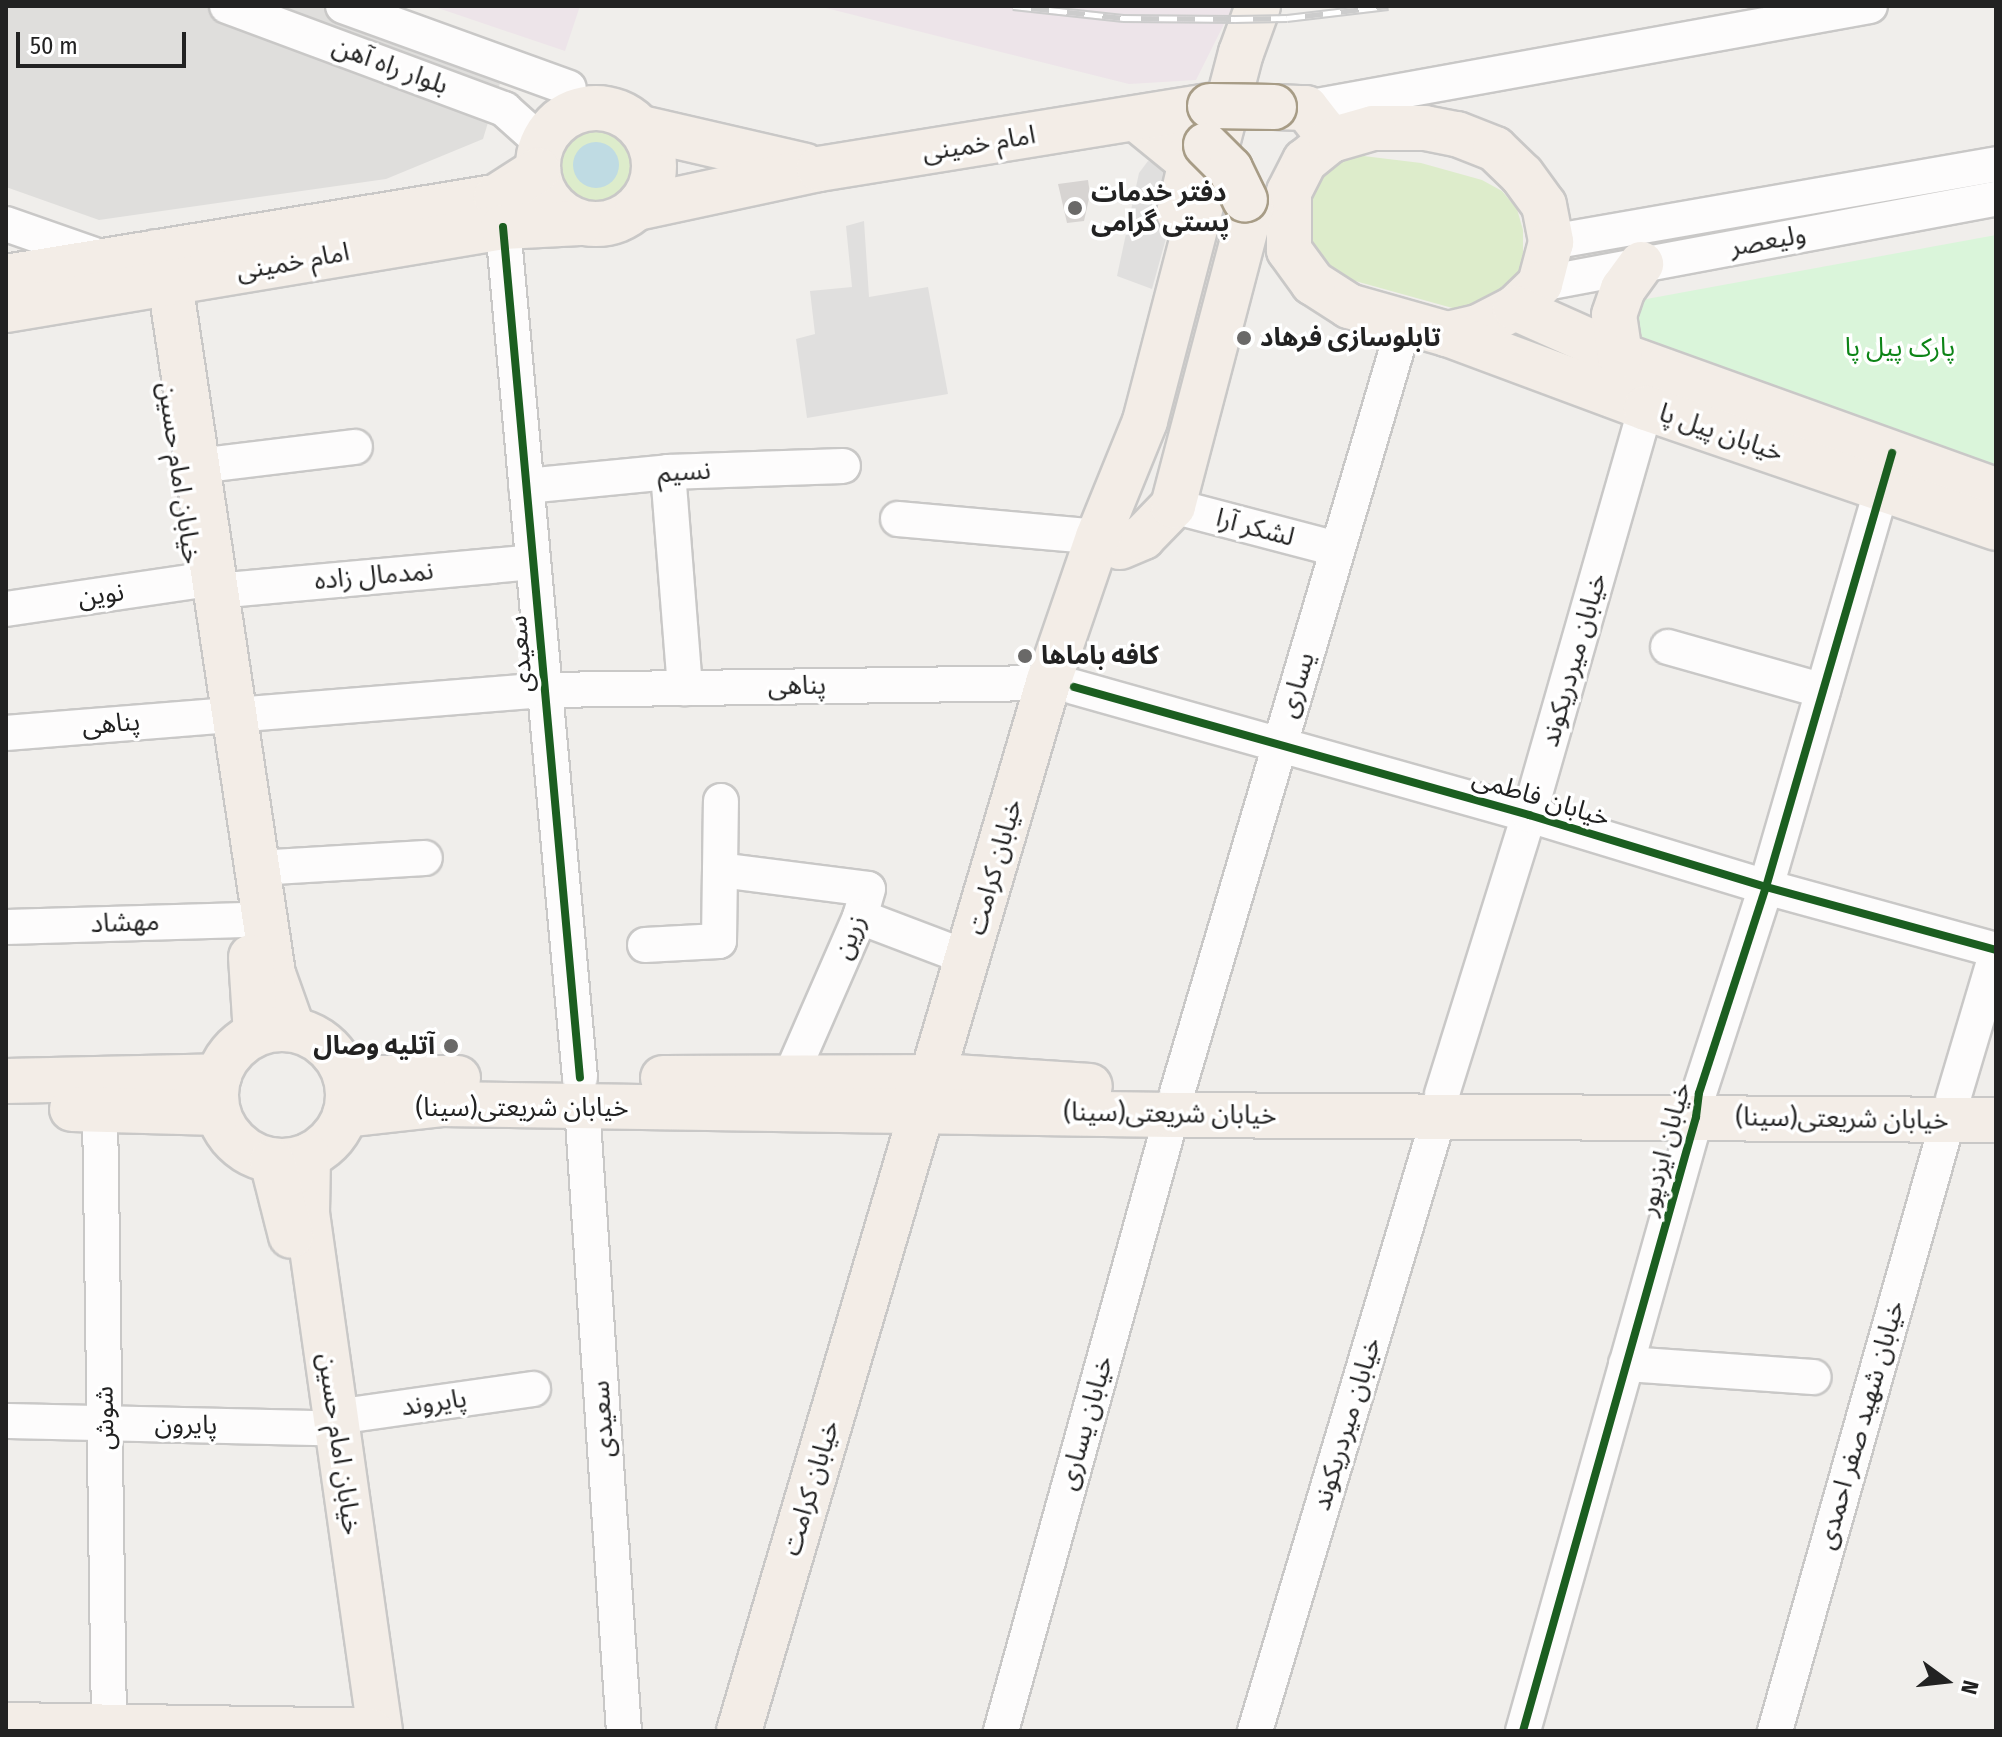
<!DOCTYPE html>
<meta charset="utf-8">
<style>
body{margin:0}
#map{position:relative;width:2002px;height:1737px;overflow:hidden;background:#f0eeeb;font-family:"Fira Sans Condensed","Noto Sans Arabic",sans-serif}
div>[style]{position:absolute}
.residential>*{inset:0;background:#dfdedc}
.industrial>*{inset:0;background:#ede4e9}
.grass>*{inset:0;background:#ddeccb}
.round{border-radius:50%}
.park>*{inset:0;background:#daf5da}
.parking>*{inset:0;background:#e0dfde}
.water>*{inset:0;background:#bfdbe3}
.building>*{inset:0;background:#d7d4d2}
.roads{filter:drop-shadow(2px 0 #c9c8c7) drop-shadow(-2px 0 #c9c8c7) drop-shadow(0 2px #c9c8c7) drop-shadow(0 -2px #c9c8c7)}
.minor>*{height:34px;margin:-17px;padding:0 17px;transform-origin:17px;border-radius:17px;background:#fdfcfc}
.major>*{height:44px;margin:-22px;padding:0 22px;transform-origin:22px;border-radius:22px;background:#f3ede7}
.major>.ring{margin:-22px;padding:0;box-sizing:content-box;background:none;border:44px solid #f3ede7;border-radius:50%}
.rail>*{height:9px;margin-top:-4.5px;transform-origin:0;background:repeating-linear-gradient(90deg,#fff 0 18px,#ccc 0 36px);box-sizing:border-box;border-block:2px solid #ccc}
.bridges{filter:drop-shadow(2px 0 #a79c86) drop-shadow(-2px 0 #a79c86) drop-shadow(0 2px #a79c86) drop-shadow(0 -2px #a79c86)}
.major-bridge>*{height:44px;margin:-22px;padding:0 22px;transform-origin:22px;border-radius:22px;background:#f3ede7}
.cycleway>*{height:8px;margin:-4px;padding:0 4px;transform-origin:4px;border-radius:4px;background:#1b5e20}
.dots>*{width:22px;height:22px;translate:-50% -50%;box-sizing:border-box;border:4px solid #fff;border-radius:50%}
span{translate:-50% -50%;white-space:nowrap;text-align:center;line-height:1.15;-webkit-text-stroke:7px #fff;paint-order:stroke}
.street-label{font-size:26px;color:#222}
.poi-label{font-size:26px;color:#222;font-weight:700}
.left{translate:0 -50%;text-align:left}
.right{translate:-100% -50%;text-align:right}
.park-label{font-size:26px;color:#0c8416}
.frame{position:absolute;inset:0;border:8px solid #222;pointer-events:none}
.north{position:absolute;left:1906px;top:1641px;width:80px;height:80px;-webkit-text-stroke:6px #fff;paint-order:stroke;rotate:105deg;font-size:22px;font-weight:700;line-height:32px;text-align:center;color:#222}
.north::after{content:'';display:block;margin:auto;width:28px;height:36px;background:#222;clip-path:polygon(50% 0,100% 100%,50% 72%,0 100%)}
.scale{position:absolute;left:16px;top:32px;width:170px;height:36px;box-sizing:border-box;border:4px solid #222;border-top:0;padding-left:10px;font-size:24px;line-height:28px;white-space:nowrap;color:#222;-webkit-text-stroke:6px #fff;paint-order:stroke}
</style>
<div id="map">
<div class="residential">
<div style="clip-path:polygon(6px 6px,397px 6px,511px 47px,483px 139px,386px 179px,99px 220px,6px 187px)"></div>
</div>
<div class="industrial">
<div style="clip-path:polygon(432px 6px,580px 6px,565px 51px)"></div>
<div style="clip-path:polygon(818px 6px,1233px 6px,1196px 80px,1129px 84px)"></div>
</div>
<div class="grass">
<div class="round" style="left:551px;top:122px;width:88px;height:88px"></div>
<div style="clip-path:polygon(1347px 154px,1421px 163px,1482px 180px,1502px 191px,1517px 209px,1523px 230px,1523px 254px,1519px 272px,1507px 288px,1472px 307px,1456px 309px,1348px 279px,1310px 254px,1310px 174px)"></div>
</div>
<div class="park">
<div style="clip-path:polygon(1996px 235px,1996px 481px,1636px 353px,1629px 327px,1641px 300px)"></div>
</div>
<div class="parking">
<div style="clip-path:polygon(1148px 161px,1163px 165px,1181px 184px,1152px 289px,1117px 276px,1139px 173px)"></div>
<div style="clip-path:polygon(864px 221px,869px 297px,928px 287px,948px 394px,807px 418px,796px 339px,815px 334px,810px 291px,852px 287px,846px 226px)"></div>
</div>
<div class="water">
<div class="round" style="left:573px;top:142px;width:46px;height:46px"></div>
</div>
<div class="building">
<div style="clip-path:polygon(1088px 180px,1090px 194px,1084px 221px,1067px 223px,1058px 184px)"></div>
</div>
<div class="roads">
<div class="minor">
<div style="left:227px;top:6px;width:296px;rotate:20.4deg"></div>
<div style="left:504px;top:109px;width:51px;rotate:41.8deg"></div>
<div style="left:343px;top:6px;width:240px;rotate:19.9deg"></div>
<div style="left:1306px;top:108px;width:573px;rotate:-10.25deg"></div>
<div style="left:6px;top:224px;width:109px;rotate:19.3deg"></div>
<div style="left:503px;top:227px;width:854px;rotate:84.83deg"></div>
<div style="left:1551px;top:242px;width:452px;rotate:-9.9deg"></div>
<div style="left:1540px;top:284px;width:464px;rotate:-10.6deg"></div>
<div style="left:197px;top:466px;width:159px;rotate:-6.9deg"></div>
<div style="left:668px;top:472px;width:217px;rotate:85.5deg"></div>
<div style="left:526px;top:486px;width:143px;rotate:-5.6deg"></div>
<div style="left:668px;top:472px;width:175px;rotate:-2deg"></div>
<div style="left:1173px;top:506px;width:170px;rotate:14.7deg"></div>
<div style="left:898px;top:519px;width:201px;rotate:5.1deg"></div>
<div style="left:216px;top:591px;width:318px;rotate:-5.2deg"></div>
<div style="left:6px;top:609px;width:192px;rotate:-8.4deg"></div>
<div style="left:1668px;top:647px;width:161px;rotate:15.8deg"></div>
<div style="left:1074px;top:687px;width:473px;rotate:15.7deg"></div>
<div style="left:1529px;top:815px;width:248px;rotate:16.9deg"></div>
<div style="left:1766px;top:887px;width:238px;rotate:15.3deg"></div>
<div style="left:234px;top:715px;width:312px;rotate:-4.6deg"></div>
<div style="left:545px;top:690px;width:503px;rotate:-0.8deg"></div>
<div style="left:6px;top:733px;width:211px;rotate:-4.6deg"></div>
<div style="left:257px;top:868px;width:168px;rotate:-3.4deg"></div>
<div style="left:720px;top:870px;width:149px;rotate:7.3deg"></div>
<div style="left:868px;top:889px;width:29px;rotate:106deg"></div>
<div style="left:860px;top:917px;width:175px;rotate:113.6deg"></div>
<div style="left:860px;top:917px;width:116px;rotate:20.8deg"></div>
<div style="left:6px;top:927px;width:238px;rotate:-1.7deg"></div>
<div style="left:645px;top:945px;width:74px;rotate:-3.1deg"></div>
<div style="left:719px;top:941px;width:140px;rotate:-89.2deg"></div>
<div style="left:1177px;top:1093px;width:801px;rotate:-73.53deg"></div>
<div style="left:1442px;top:1094px;width:292px;rotate:-72.7deg"></div>
<div style="left:1529px;top:815px;width:423px;rotate:-74deg"></div>
<div style="left:1953px;top:1099px;width:150px;rotate:-73.4deg"></div>
<div style="left:582px;top:1106px;width:626px;rotate:86.16deg"></div>
<div style="left:100px;top:1110px;width:616px;rotate:89.16deg"></div>
<div style="left:1626px;top:1364px;width:188px;rotate:4deg"></div>
<div style="left:336px;top:1417px;width:199px;rotate:-8.1deg"></div>
<div style="left:6px;top:1421px;width:312px;rotate:1.3deg"></div>
<div style="left:1001px;top:1731px;width:639px;rotate:-74.49deg"></div>
<div style="left:1255px;top:1731px;width:642px;rotate:-73.34deg"></div>
<div style="left:1523px;top:1731px;width:638px;rotate:-74.26deg"></div>
<div style="left:1696px;top:1117px;width:24px;rotate:-83deg"></div>
<div style="left:1699px;top:1093px;width:217px;rotate:-72deg"></div>
<div style="left:1766px;top:887px;width:437px;rotate:-73.8deg"></div>
<div style="left:1775px;top:1731px;width:635px;rotate:-74.19deg"></div>
</div>
<div class="major">
<div style="left:1274px;top:107px;width:32px;rotate:2deg"></div>
<div style="left:1306px;top:108px;width:41px;rotate:52deg"></div>
<div class="ring" style="left:538px;top:108px;width:72px;height:72px"></div>
<div style="left:1138px;top:120px;width:62px;rotate:39.1deg"></div>
<div style="left:1186px;top:159px;width:11px;rotate:75deg"></div>
<div style="left:1189px;top:170px;width:44px;rotate:103.1deg"></div>
<div style="left:641px;top:128px;width:168px;rotate:13deg"></div>
<div style="left:1373px;top:128px;width:52px"></div>
<div style="left:1425px;top:128px;width:33px;rotate:11deg"></div>
<div style="left:1457px;top:134px;width:41px;rotate:21.5deg"></div>
<div style="left:1495px;top:149px;width:37px;rotate:44deg"></div>
<div style="left:1522px;top:175px;width:37px;rotate:54deg"></div>
<div style="left:1544px;top:205px;width:38px;rotate:79deg"></div>
<div style="left:1551px;top:242px;width:43px;rotate:104.7deg"></div>
<div style="left:1540px;top:284px;width:35px;rotate:136deg"></div>
<div style="left:1515px;top:308px;width:42px;rotate:152.8deg"></div>
<div style="left:1478px;top:327px;width:32px;rotate:167deg"></div>
<div style="left:1447px;top:334px;width:102px;rotate:-164.1deg"></div>
<div style="left:1349px;top:306px;width:43px;rotate:-147.4deg"></div>
<div style="left:1313px;top:283px;width:41px;rotate:-126deg"></div>
<div style="left:1289px;top:250px;width:58px;rotate:-90deg"></div>
<div style="left:1289px;top:192px;width:35px;rotate:-63deg"></div>
<div style="left:1305px;top:161px;width:33px;rotate:-39deg"></div>
<div style="left:1331px;top:140px;width:44px;rotate:-15.9deg"></div>
<div style="left:637px;top:208px;width:186px;rotate:-12.1deg"></div>
<div style="left:819px;top:169px;width:396px;rotate:-9.2deg"></div>
<div style="left:156px;top:252px;width:34px;rotate:66deg"></div>
<div style="left:170px;top:283px;width:699px;rotate:81.52deg"></div>
<div style="left:273px;top:974px;width:59px;rotate:70.3deg"></div>
<div style="left:6px;top:277px;width:496px;rotate:-9.3deg"></div>
<div style="left:496px;top:197px;width:50px;rotate:-32.7deg"></div>
<div style="left:1515px;top:308px;width:115px;rotate:24.1deg"></div>
<div style="left:1620px;top:355px;width:400px;rotate:19.8deg"></div>
<div style="left:6px;top:310px;width:504px;rotate:-9.48deg"></div>
<div style="left:503px;top:227px;width:77px;rotate:-3deg"></div>
<div style="left:1447px;top:334px;width:212px;rotate:20.4deg"></div>
<div style="left:1646px;top:408px;width:370px;rotate:18.9deg"></div>
<div style="left:1620px;top:355px;width:40px;rotate:-98.5deg"></div>
<div style="left:1614px;top:315px;width:28px;rotate:-71deg"></div>
<div style="left:1623px;top:289px;width:31px;rotate:-54deg"></div>
<div style="left:1120px;top:547px;width:25px;rotate:-23deg"></div>
<div style="left:1143px;top:537px;width:43px;rotate:-45.9deg"></div>
<div style="left:1173px;top:506px;width:307px;rotate:-75.3deg"></div>
<div style="left:251px;top:957px;width:77px;rotate:86.3deg"></div>
<div class="ring" style="left:216px;top:1029px;width:88px;height:88px"></div>
<div style="left:346px;top:1078px;width:112px"></div>
<div style="left:663px;top:1078px;width:292px;rotate:-0.2deg"></div>
<div style="left:955px;top:1077px;width:135px;rotate:3.8deg"></div>
<div style="left:6px;top:1081px;width:213px;rotate:-1.3deg"></div>
<div style="left:72px;top:1109px;width:146px;rotate:1.6deg"></div>
<div style="left:345px;top:1115px;width:97px;rotate:-6.5deg"></div>
<div style="left:441px;top:1104px;width:731px;rotate:0.86deg"></div>
<div style="left:1172px;top:1115px;width:824px;rotate:0.35deg"></div>
<div style="left:308px;top:1156px;width:57px;rotate:91deg"></div>
<div style="left:307px;top:1213px;width:523px;rotate:81.98deg"></div>
<div style="left:272px;top:1161px;width:77px;rotate:75.8deg"></div>
<div style="left:6px;top:1725px;width:364px;rotate:0.9deg"></div>
<div style="left:739px;top:1731px;width:1093px;rotate:-73.57deg"></div>
<div style="left:1048px;top:683px;width:154px;rotate:-71.1deg"></div>
<div style="left:1098px;top:537px;width:125px;rotate:-67.9deg"></div>
<div style="left:1145px;top:421px;width:380px;rotate:-75.4deg"></div>
<div style="left:1241px;top:53px;width:50px;rotate:-70.1deg"></div>
</div>
</div>
<div class="rail">
<div style="left:1013px;top:6px;width:111px;rotate:6.2deg"></div>
<div style="left:1123px;top:18px;width:112px;rotate:0.5deg"></div>
<div style="left:1235px;top:19px;width:52px;rotate:-1.1deg"></div>
<div style="left:1287px;top:18px;width:102px;rotate:-6.8deg"></div>
</div>
<div class="bridges">
<div class="major-bridge">
<div style="left:1210px;top:106px;width:64px;rotate:0.9deg"></div>
<div style="left:1206px;top:145px;width:34px;rotate:45deg"></div>
<div style="left:1230px;top:169px;width:34px;rotate:64deg"></div>
</div>
</div>
<div class="cycleway">
<div style="left:503px;top:227px;width:854px;rotate:84.83deg"></div>
<div style="left:1074px;top:687px;width:473px;rotate:15.7deg"></div>
<div style="left:1529px;top:815px;width:248px;rotate:16.9deg"></div>
<div style="left:1766px;top:887px;width:238px;rotate:15.3deg"></div>
<div style="left:1523px;top:1731px;width:638px;rotate:-74.26deg"></div>
<div style="left:1696px;top:1117px;width:24px;rotate:-83deg"></div>
<div style="left:1699px;top:1093px;width:217px;rotate:-72deg"></div>
<div style="left:1766px;top:887px;width:452px;rotate:-73.8deg"></div>
</div>
<div class="dots">
<div style="left:1075px;top:208px;background:#6a6968"></div>
<div style="left:1244px;top:338px;background:#6a6968"></div>
<div style="left:1025px;top:656px;background:#6a6968"></div>
<div style="left:451px;top:1046px;background:#6a6968"></div>
</div>
<div class="street-label">
<span style="left:390px;top:66px;rotate:20deg">بلوار راه آهن</span>
<span style="left:979px;top:144px;rotate:-9deg">امام خمینی</span>
<span style="left:1768px;top:241px;rotate:-10deg">ولیعصر</span>
<span style="left:293px;top:262px;rotate:-10deg">امام خمینی</span>
<span style="left:1721px;top:433px;rotate:19deg">خیابان پیل پا</span>
<span style="left:684px;top:472px;rotate:-3deg">نسیم</span>
<span style="left:179px;top:473px;rotate:82deg">خیابان امام حسین</span>
<span style="left:1255px;top:528px;rotate:15deg">لشکر آرا</span>
<span style="left:374px;top:576px;rotate:-5deg">نمدمال زاده</span>
<span style="left:101px;top:595px;rotate:-8deg">نوین</span>
<span style="left:521px;top:654px;rotate:-95deg">سعیدی</span>
<span style="left:1574px;top:660px;rotate:-74deg">خیابان میردریکوند</span>
<span style="left:1297px;top:685px;rotate:-73deg">یساری</span>
<span style="left:797px;top:686px;rotate:-1deg">پناهی</span>
<span style="left:111px;top:724px;rotate:-5deg">پناهی</span>
<span style="left:1541px;top:798px;rotate:17deg">خیابان فاطمی</span>
<span style="left:995px;top:867px;rotate:-74deg">خیابان کرامت</span>
<span style="left:125px;top:923px;rotate:-2deg">مهشاد</span>
<span style="left:850px;top:937px;rotate:-68deg">زرین</span>
<span style="left:522px;top:1108px">خیابان شریعتی(سینا)</span>
<span style="left:1170px;top:1114px;rotate:1deg">خیابان شریعتی(سینا)</span>
<span style="left:1842px;top:1119px;rotate:1deg">خیابان شریعتی(سینا)</span>
<span style="left:1665px;top:1149px;rotate:-75deg">خیابان ایزدپور</span>
<span style="left:434px;top:1403px;rotate:-8deg">پایروند</span>
<span style="left:105px;top:1418px;rotate:-91deg">شوش</span>
<span style="left:603px;top:1419px;rotate:-94deg">سعیدی</span>
<span style="left:1086px;top:1423px;rotate:-74deg">خیابان یساری</span>
<span style="left:1347px;top:1424px;rotate:-73deg">خیابان میردریکوند</span>
<span style="left:186px;top:1425px;rotate:1deg">پایرون</span>
<span style="left:1861px;top:1425px;rotate:-74deg">خیابان شهید صفر احمدی</span>
<span style="left:339px;top:1444px;rotate:82deg">خیابان امام حسین</span>
<span style="left:811px;top:1488px;rotate:-73deg">خیابان کرامت</span>
</div>
<div class="poi-label">
<span class="left" style="left:1091px;top:208px">دفتر خدمات<br>پستی گرامی</span>
<span class="left" style="left:1260px;top:338px">تابلوسازی فرهاد</span>
<span class="left" style="left:1041px;top:656px">کافه باماها</span>
<span class="right" style="left:435px;top:1046px">آتلیه وصال</span>
</div>
<div class="park-label">
<span style="left:1900px;top:348px">پارک پیل پا</span>
</div>
<div class="frame"></div>
<div class="north">N</div>
<div class="scale">50 m</div>
</div>
